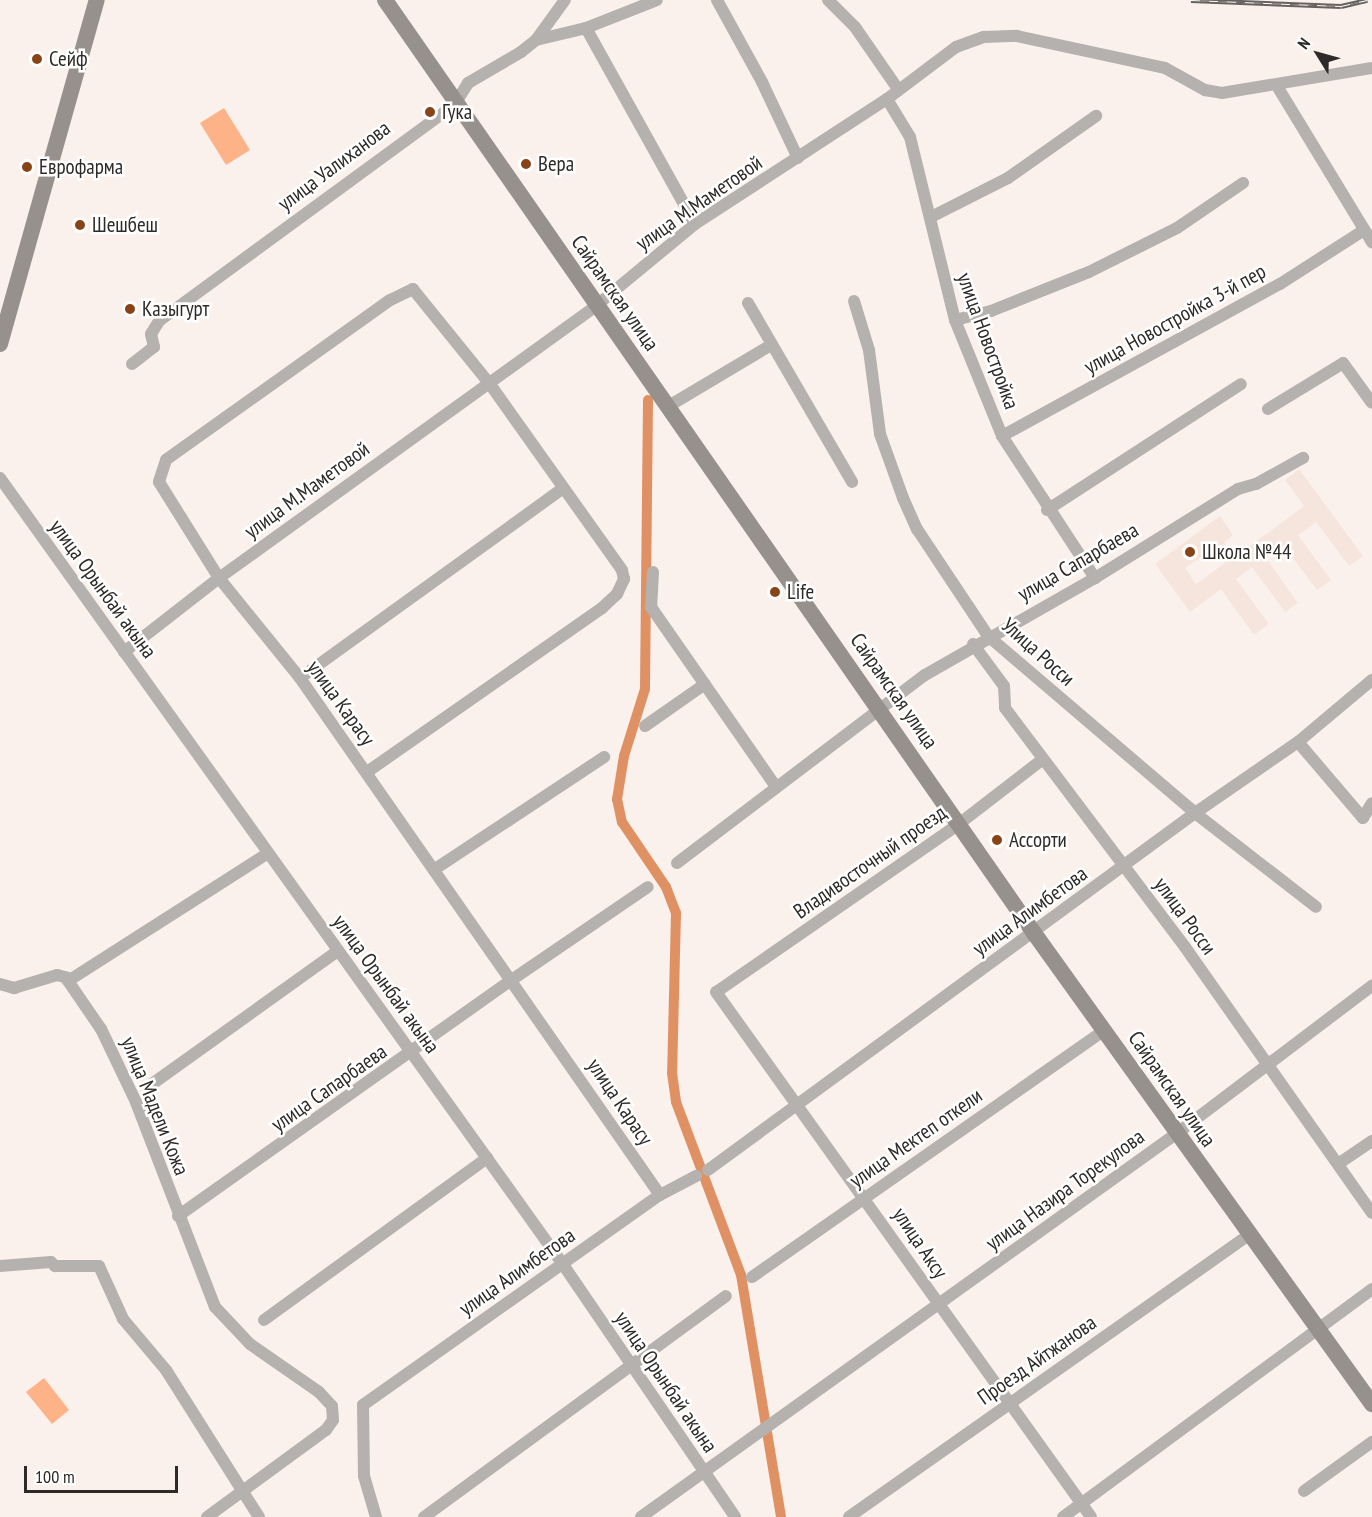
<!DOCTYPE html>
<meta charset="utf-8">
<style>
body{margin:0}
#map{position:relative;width:1372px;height:1517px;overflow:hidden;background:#fbf1ec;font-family:"PT Sans Narrow",sans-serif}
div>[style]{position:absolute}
.built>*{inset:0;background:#f6e5dc}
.green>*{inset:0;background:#feb287}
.canal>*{height:10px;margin:-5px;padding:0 5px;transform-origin:5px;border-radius:5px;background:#e09164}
.street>*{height:12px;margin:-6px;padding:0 6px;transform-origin:6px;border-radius:6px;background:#b5b1af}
.secondary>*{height:16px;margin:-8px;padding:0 8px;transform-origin:8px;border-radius:8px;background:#97918e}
.rail>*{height:5px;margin-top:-2.5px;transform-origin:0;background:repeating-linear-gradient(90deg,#fff 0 9px,#67625f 0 18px);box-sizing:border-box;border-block:2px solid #67625f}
.dots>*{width:16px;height:16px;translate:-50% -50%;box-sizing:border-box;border:3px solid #fff;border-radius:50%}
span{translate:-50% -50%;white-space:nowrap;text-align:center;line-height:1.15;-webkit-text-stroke:5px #fff;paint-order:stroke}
.poi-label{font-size:21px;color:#2d2a28}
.left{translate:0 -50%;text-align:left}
.street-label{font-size:21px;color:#2d2a28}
.north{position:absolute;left:1288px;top:24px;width:60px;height:60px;-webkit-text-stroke:4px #fff;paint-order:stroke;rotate:307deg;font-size:16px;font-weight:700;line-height:24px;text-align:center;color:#2d2a28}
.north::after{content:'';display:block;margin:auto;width:21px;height:27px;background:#2d2a28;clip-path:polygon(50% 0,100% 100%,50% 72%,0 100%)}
.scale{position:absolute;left:24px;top:1466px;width:154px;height:27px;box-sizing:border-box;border:3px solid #2d2a28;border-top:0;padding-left:8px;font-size:18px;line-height:21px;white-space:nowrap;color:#2d2a28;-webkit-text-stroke:4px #fff;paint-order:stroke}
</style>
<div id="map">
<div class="built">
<div style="clip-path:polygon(evenodd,1299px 469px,1363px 556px,1349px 566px,1316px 522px,1298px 535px,1331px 580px,1317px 590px,1283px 545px,1266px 558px,1298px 603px,1285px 612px,1252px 567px,1236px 579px,1269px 624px,1254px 635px,1221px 589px,1190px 612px,1155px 564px,1220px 516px,1233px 535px,1224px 542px,1235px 557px,1304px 506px,1285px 480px,1299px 469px,1214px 548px,1225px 563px,1196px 584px,1185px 568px,1214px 548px)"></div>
</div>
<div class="green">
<div style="clip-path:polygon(224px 108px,250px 150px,226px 165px,200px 123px)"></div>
<div style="clip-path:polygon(44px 1378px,69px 1410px,52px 1424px,26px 1392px)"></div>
</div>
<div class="canal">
<div style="left:648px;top:400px;width:289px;rotate:90.6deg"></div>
<div style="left:645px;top:689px;width:70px;rotate:107.4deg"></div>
<div style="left:624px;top:756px;width:44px;rotate:99.2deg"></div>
<div style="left:617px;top:799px;width:24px;rotate:78deg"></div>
<div style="left:622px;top:822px;width:78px;rotate:55.9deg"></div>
<div style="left:666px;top:887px;width:28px;rotate:69deg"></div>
<div style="left:676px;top:913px;width:160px;rotate:91.4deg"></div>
<div style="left:672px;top:1073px;width:29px;rotate:82deg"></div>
<div style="left:676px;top:1102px;width:185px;rotate:69.4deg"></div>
<div style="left:741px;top:1275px;width:245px;rotate:80.6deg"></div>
</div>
<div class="street">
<div style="left:717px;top:0;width:94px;rotate:61.2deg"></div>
<div style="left:762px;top:82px;width:84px;rotate:64.7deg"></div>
<div style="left:828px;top:0;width:38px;rotate:45deg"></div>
<div style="left:855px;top:27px;width:75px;rotate:55.3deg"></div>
<div style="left:586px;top:28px;width:76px;rotate:-21.5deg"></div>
<div style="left:536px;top:40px;width:51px;rotate:-13.5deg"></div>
<div style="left:586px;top:28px;width:224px;rotate:60.9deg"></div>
<div style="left:1277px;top:86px;width:183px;rotate:58.7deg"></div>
<div style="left:887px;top:99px;width:44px;rotate:58.8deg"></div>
<div style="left:910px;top:137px;width:188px;rotate:76.2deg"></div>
<div style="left:955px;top:320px;width:125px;rotate:67.9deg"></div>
<div style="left:1002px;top:436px;width:170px;rotate:56.8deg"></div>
<div style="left:931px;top:217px;width:86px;rotate:-26.9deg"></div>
<div style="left:1008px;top:178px;width:108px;rotate:-35.2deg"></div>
<div style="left:854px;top:301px;width:51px;rotate:73deg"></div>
<div style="left:869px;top:350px;width:85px;rotate:82.5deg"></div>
<div style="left:880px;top:434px;width:68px;rotate:70.2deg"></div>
<div style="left:903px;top:498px;width:34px;rotate:66deg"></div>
<div style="left:917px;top:529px;width:128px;rotate:56.4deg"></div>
<div style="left:988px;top:636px;width:272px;rotate:40.5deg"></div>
<div style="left:1195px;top:813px;width:153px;rotate:37.8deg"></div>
<div style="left:748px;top:303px;width:207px;rotate:59.8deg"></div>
<div style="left:955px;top:320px;width:37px;rotate:-14deg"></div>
<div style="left:991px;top:311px;width:105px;rotate:-21.7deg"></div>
<div style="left:1089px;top:272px;width:98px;rotate:-26.6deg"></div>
<div style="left:1177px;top:228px;width:80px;rotate:-34.3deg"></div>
<div style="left:132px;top:364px;width:28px;rotate:-38deg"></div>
<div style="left:154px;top:347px;width:13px;rotate:-103deg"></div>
<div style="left:151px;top:334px;width:15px;rotate:-58deg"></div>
<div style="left:159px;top:321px;width:367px;rotate:-36.2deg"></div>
<div style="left:455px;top:104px;width:25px;rotate:-58deg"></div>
<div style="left:468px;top:83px;width:61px;rotate:-30.3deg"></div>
<div style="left:521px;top:52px;width:19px;rotate:-39deg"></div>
<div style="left:536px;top:40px;width:49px;rotate:-54.1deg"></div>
<div style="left:667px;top:407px;width:121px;rotate:-30.8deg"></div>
<div style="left:1268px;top:409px;width:88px;rotate:-31.5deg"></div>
<div style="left:1343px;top:363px;width:49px;rotate:54.1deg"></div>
<div style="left:1002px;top:436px;width:317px;rotate:-28.7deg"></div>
<div style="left:1280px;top:284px;width:100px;rotate:-32.7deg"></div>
<div style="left:0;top:478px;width:965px;rotate:54.4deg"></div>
<div style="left:562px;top:1263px;width:307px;rotate:55.7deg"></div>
<div style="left:1047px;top:510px;width:231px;rotate:-33deg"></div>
<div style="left:653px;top:572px;width:35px;rotate:93deg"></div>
<div style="left:651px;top:607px;width:219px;rotate:55.2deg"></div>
<div style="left:973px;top:644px;width:52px;rotate:53.6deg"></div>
<div style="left:1004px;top:686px;width:22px;rotate:87deg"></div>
<div style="left:1005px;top:708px;width:299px;rotate:53deg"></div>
<div style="left:1185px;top:947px;width:325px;rotate:54.9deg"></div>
<div style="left:124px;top:652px;width:120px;rotate:-37.9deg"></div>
<div style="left:219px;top:578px;width:466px;rotate:-35.8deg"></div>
<div style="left:597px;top:305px;width:127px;rotate:-39.6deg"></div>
<div style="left:695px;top:224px;width:229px;rotate:-33.1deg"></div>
<div style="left:887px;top:99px;width:86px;rotate:-37deg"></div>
<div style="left:956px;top:47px;width:30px;rotate:-20deg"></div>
<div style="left:984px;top:37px;width:33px;rotate:-2deg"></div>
<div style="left:1017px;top:36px;width:151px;rotate:12.2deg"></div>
<div style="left:1165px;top:68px;width:46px;rotate:28.8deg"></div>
<div style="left:1205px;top:90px;width:17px;rotate:10deg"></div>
<div style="left:1222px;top:93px;width:152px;rotate:-9.5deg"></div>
<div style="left:300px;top:678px;width:324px;rotate:-35.8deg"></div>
<div style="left:645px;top:726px;width:73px;rotate:-35deg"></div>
<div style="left:1298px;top:742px;width:100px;rotate:49.5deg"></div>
<div style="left:1363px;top:818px;width:17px;rotate:-59deg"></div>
<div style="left:1043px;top:759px;width:106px;rotate:142.3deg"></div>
<div style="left:959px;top:824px;width:295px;rotate:145.3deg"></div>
<div style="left:716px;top:992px;width:645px;rotate:54.46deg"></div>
<div style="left:367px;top:772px;width:287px;rotate:-34.9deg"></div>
<div style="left:602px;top:608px;width:21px;rotate:-43deg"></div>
<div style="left:617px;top:594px;width:17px;rotate:-65deg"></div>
<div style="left:624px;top:579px;width:9px;rotate:-103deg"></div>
<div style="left:622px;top:570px;width:229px;rotate:-125.4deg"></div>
<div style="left:489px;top:383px;width:121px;rotate:-129deg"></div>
<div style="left:413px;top:289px;width:25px;rotate:154deg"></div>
<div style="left:390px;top:300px;width:275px;rotate:144.5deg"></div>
<div style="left:166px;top:460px;width:23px;rotate:108deg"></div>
<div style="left:159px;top:482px;width:113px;rotate:58deg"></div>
<div style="left:219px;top:578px;width:129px;rotate:51deg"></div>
<div style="left:300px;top:678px;width:630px;rotate:55.15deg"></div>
<div style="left:677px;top:863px;width:311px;rotate:-37.2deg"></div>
<div style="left:925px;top:675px;width:196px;rotate:-29.7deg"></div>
<div style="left:1095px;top:578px;width:168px;rotate:-31.9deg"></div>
<div style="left:1238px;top:489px;width:19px;rotate:-16deg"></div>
<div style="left:1256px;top:484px;width:54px;rotate:-29deg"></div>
<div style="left:435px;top:869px;width:203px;rotate:-33.5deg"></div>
<div style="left:0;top:984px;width:15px;rotate:16deg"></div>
<div style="left:14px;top:988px;width:45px;rotate:-16.8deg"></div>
<div style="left:57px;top:975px;width:11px;rotate:15deg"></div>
<div style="left:152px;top:1084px;width:229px;rotate:-35.6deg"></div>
<div style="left:1338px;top:1164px;width:41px;rotate:-34.1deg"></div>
<div style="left:708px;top:1170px;width:604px;rotate:-36.24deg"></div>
<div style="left:1195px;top:813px;width:125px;rotate:-34.6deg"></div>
<div style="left:1298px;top:742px;width:97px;rotate:-40deg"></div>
<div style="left:178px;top:1216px;width:410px;rotate:-35.3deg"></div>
<div style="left:513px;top:979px;width:163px;rotate:-34.3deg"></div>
<div style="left:0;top:1266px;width:51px;rotate:-4.5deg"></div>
<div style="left:51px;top:1262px;width:6px;rotate:45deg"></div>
<div style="left:55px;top:1266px;width:44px"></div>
<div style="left:99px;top:1266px;width:58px;rotate:65.6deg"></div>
<div style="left:123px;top:1319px;width:67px;rotate:49.9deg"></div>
<div style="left:166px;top:1370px;width:174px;rotate:57.7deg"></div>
<div style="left:752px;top:1277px;width:429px;rotate:-35deg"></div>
<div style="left:264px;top:1320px;width:276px;rotate:-36deg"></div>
<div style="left:1304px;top:1491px;width:84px;rotate:-35.8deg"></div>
<div style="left:207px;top:1517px;width:147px;rotate:-36.2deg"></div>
<div style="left:326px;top:1430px;width:12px;rotate:-55deg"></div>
<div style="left:333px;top:1420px;width:14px;rotate:-94deg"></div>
<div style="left:332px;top:1406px;width:19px;rotate:-133deg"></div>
<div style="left:319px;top:1392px;width:84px;rotate:-145.2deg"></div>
<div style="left:250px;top:1344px;width:51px;rotate:-133.4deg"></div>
<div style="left:215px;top:1307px;width:220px;rotate:-111.1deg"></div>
<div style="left:136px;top:1102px;width:81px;rotate:-115.6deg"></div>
<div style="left:101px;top:1029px;width:58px;rotate:-124.5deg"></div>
<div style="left:68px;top:981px;width:237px;rotate:-32.6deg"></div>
<div style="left:376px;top:1517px;width:43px;rotate:-106.3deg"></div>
<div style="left:364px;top:1476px;width:71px;rotate:-90.8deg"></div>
<div style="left:363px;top:1405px;width:364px;rotate:-35.3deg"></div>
<div style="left:660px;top:1195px;width:41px;rotate:-27.8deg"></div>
<div style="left:424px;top:1517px;width:374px;rotate:-36.2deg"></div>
<div style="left:641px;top:1517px;width:658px;rotate:-35.6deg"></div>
<div style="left:1176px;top:1134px;width:246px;rotate:-37.1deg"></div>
<div style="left:849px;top:1517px;width:489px;rotate:-35.2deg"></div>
<div style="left:1063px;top:1517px;width:384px;rotate:-36.4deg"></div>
</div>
<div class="secondary">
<div style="left:385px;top:0;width:1137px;rotate:55.18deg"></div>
<div style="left:1034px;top:933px;width:580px;rotate:54.34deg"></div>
<div style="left:0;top:344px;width:357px;rotate:-74.3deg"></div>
</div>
<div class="rail">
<div style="left:1191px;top:0;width:150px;rotate:2.3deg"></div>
<div style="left:1341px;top:6px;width:27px;rotate:-13deg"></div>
</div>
<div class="dots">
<div style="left:37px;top:59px;background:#884417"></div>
<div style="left:430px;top:112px;background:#884417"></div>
<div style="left:526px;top:164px;background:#884417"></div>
<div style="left:27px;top:167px;background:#884417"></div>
<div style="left:80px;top:225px;background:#884417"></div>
<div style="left:130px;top:309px;background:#884417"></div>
<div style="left:1190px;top:552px;background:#884417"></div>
<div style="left:775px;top:592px;background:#884417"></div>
<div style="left:997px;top:840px;background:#884417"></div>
</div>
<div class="poi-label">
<span class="left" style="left:49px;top:59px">Сейф</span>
<span class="left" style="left:442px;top:112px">Гука</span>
<span class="left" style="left:538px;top:164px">Вера</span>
<span class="left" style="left:39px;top:167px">Еврофарма</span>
<span class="left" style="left:92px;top:225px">Шешбеш</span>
<span class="left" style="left:142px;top:309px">Казыгурт</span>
<span class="left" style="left:1202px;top:552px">Школа №44</span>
<span class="left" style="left:787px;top:592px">Life</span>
<span class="left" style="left:1009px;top:840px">Ассорти</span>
</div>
<div class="street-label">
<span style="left:334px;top:166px;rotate:-37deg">улица Уалиханова</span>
<span style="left:699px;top:203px;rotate:-35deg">улица М.Маметовой</span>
<span style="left:615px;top:293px;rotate:55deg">Сайрамская улица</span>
<span style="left:1175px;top:319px;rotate:-29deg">улица Новостройка 3-й пер</span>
<span style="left:988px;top:341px;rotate:70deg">улица Новостройка</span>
<span style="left:307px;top:490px;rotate:-36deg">улица М.Маметовой</span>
<span style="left:1078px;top:562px;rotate:-30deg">улица Сапарбаева</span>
<span style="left:103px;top:589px;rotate:54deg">улица Орынбай акына</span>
<span style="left:1038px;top:652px;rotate:42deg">Улица Росси</span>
<span style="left:894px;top:691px;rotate:55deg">Сайрамская улица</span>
<span style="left:341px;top:703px;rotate:54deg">улица Карасу</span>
<span style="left:870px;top:862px;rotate:-35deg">Владивосточный проезд</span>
<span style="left:1030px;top:911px;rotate:-36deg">улица Алимбетова</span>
<span style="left:1185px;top:916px;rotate:54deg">улица Росси</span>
<span style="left:386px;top:984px;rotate:54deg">улица Орынбай акына</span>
<span style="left:329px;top:1088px;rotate:-35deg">улица Сапарбаева</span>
<span style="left:1172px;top:1089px;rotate:55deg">Сайрамская улица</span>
<span style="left:620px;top:1102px;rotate:56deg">улица Карасу</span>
<span style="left:155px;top:1106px;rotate:68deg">улица Мадели Кожа</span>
<span style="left:916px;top:1138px;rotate:-35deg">улица Мектеп откели</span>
<span style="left:1065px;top:1190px;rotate:-36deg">улица Назира Торекулова</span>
<span style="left:920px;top:1243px;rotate:56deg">улица Аксу</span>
<span style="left:517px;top:1272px;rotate:-35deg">улица Алимбетова</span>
<span style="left:1037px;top:1360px;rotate:-35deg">Проезд Айтжанова</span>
<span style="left:666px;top:1382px;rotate:56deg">улица Орынбай акына</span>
</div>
<div class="north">N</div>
<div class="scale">100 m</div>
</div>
